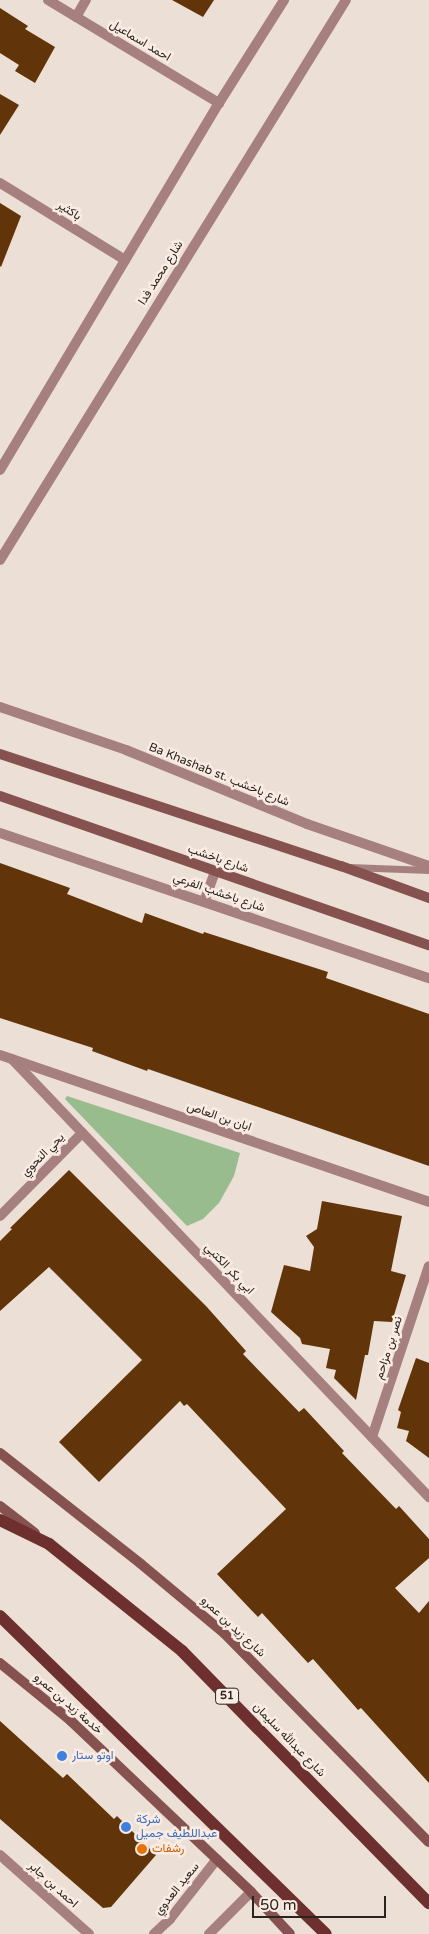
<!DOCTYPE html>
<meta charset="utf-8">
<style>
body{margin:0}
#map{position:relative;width:429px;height:1934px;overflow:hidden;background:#ecdfd5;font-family:"Varela Round",Vazirmatn,sans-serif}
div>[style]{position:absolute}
.green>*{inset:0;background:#99bc8e}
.building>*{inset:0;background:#623409}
.service>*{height:7px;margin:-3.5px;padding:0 3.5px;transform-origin:3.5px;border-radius:3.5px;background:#a6807e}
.minor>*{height:10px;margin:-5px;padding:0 5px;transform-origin:5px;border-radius:5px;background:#a6807e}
.tertiary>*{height:10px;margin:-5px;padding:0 5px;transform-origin:5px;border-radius:5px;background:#a6807e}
.secondary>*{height:10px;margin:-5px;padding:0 5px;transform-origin:5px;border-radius:5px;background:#86524f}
.primary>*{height:12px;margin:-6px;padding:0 6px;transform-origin:6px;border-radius:6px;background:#6e302f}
.dots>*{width:14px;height:14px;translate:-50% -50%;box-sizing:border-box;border:2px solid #faece2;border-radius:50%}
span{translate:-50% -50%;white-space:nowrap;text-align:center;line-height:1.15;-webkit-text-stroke:5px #faece2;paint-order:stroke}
.shield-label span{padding:1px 4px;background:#faece2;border:1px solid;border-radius:4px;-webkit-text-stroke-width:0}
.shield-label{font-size:11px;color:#292420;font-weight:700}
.street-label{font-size:12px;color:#292420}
.shop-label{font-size:12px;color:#366cbe}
.left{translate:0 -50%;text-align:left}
.food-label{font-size:12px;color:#c56008}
.scale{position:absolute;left:252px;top:1896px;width:134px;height:22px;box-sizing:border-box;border:2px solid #292420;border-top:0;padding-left:6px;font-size:15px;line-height:18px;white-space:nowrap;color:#292420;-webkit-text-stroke:4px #faece2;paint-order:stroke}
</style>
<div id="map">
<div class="green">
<div style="clip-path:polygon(67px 1096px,240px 1153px,234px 1176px,219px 1203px,203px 1219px,187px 1226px,65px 1099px)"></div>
</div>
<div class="building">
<div style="clip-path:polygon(172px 0,214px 0,203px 17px)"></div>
<div style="clip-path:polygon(0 8px,28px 26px,25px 29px,55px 47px,35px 83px,15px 71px,19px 65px,0 53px)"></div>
<div style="clip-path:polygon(0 94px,19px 105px,0 135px)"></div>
<div style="clip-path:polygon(0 203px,21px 216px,1px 267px,0 266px)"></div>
<div style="clip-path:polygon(0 863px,70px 888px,67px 894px,142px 923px,145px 913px,203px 934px,204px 932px,328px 972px,326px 978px,429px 1014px,429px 1166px,148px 1069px,147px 1071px,92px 1051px,93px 1048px,0 1018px)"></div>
<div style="clip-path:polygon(69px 1170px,206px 1306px,246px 1351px,243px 1354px,299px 1412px,304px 1408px,344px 1451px,342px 1453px,396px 1509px,399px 1506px,429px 1539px,429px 1558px,395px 1588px,419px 1613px,429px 1601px,429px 1783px,361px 1708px,358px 1710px,313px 1659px,308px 1663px,262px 1613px,258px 1617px,217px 1574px,286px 1509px,187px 1404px,184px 1406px,180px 1401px,99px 1482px,59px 1442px,142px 1360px,49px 1267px,0 1311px,0 1241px,12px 1229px,10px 1228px)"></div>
<div style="clip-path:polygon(322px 1201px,402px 1216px,391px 1271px,406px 1275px,392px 1322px,374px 1321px,368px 1355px,365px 1355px,356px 1400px,334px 1378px,336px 1370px,326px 1368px,330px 1349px,302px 1344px,300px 1338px,271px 1312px,284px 1265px,310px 1271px,314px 1247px,306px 1236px,317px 1229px)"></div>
<div style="clip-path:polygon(416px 1358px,429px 1363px,429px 1458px,406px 1441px,409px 1431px,397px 1428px,401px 1412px,398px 1410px)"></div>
<div style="clip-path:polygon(0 1721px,63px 1778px,67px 1774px,114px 1819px,117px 1816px,156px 1855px,111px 1907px,103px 1908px,0 1819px)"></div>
</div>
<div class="service">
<div style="left:349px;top:867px;width:80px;rotate:2.1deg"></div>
</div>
<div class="minor">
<div style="left:48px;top:0;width:200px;rotate:31.1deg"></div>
<div style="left:76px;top:17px;width:20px;rotate:-60deg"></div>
<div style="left:0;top:183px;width:147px;rotate:31.6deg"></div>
<div style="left:0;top:707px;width:133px;rotate:18.8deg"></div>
<div style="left:126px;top:750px;width:196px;rotate:22.2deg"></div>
<div style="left:307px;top:824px;width:129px;rotate:19deg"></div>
<div style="left:0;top:833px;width:453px;rotate:18.7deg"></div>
<div style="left:204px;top:902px;width:33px;rotate:-70deg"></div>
<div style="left:0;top:1055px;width:453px;rotate:18.9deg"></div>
<div style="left:12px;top:1059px;width:605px;rotate:46.41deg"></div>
<div style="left:0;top:1216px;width:117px;rotate:-45.3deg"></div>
<div style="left:372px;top:1437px;width:180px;rotate:-71.6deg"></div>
<div style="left:0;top:1855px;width:119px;rotate:41.6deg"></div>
</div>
<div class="tertiary">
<div style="left:0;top:470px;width:427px;rotate:-59.2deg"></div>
<div style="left:219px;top:103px;width:122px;rotate:-57.7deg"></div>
<div style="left:0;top:560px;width:658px;rotate:-58.29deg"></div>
<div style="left:154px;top:1934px;width:22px;rotate:-43deg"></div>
<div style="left:170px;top:1919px;width:76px;rotate:-51.9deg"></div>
<div style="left:209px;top:1934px;width:59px;rotate:-45deg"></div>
</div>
<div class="secondary">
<div style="left:0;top:754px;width:359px;rotate:18.2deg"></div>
<div style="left:341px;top:866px;width:94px;rotate:20deg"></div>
<div style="left:0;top:796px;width:454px;rotate:19.2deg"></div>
<div style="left:0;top:1453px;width:179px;rotate:38.2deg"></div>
<div style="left:141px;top:1564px;width:109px;rotate:39.8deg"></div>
<div style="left:225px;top:1634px;width:291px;rotate:45.6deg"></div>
<div style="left:0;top:1506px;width:44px;rotate:37.6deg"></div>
<div style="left:0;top:1663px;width:92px;rotate:39.2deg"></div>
<div style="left:71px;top:1721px;width:248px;rotate:43.5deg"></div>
<div style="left:251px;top:1892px;width:57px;rotate:47.1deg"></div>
</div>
<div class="primary">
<div style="left:0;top:1520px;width:55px;rotate:26.1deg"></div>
<div style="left:49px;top:1544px;width:171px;rotate:38.8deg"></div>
<div style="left:182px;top:1651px;width:353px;rotate:45.6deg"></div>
<div style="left:0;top:1616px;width:455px;rotate:44.3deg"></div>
</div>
<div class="dots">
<div style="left:62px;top:1756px;background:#3f7fe0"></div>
<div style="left:126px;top:1827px;background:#3f7fe0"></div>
<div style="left:142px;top:1849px;background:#e8710a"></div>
</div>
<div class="shield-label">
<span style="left:227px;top:1696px">51</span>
</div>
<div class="street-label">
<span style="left:140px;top:41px;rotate:31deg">احمد اسماعيل</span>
<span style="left:69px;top:211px;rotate:32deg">باكثير</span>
<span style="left:161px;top:273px;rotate:-58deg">شارع محمد فدا</span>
<span style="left:219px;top:775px;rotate:22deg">Ba Khashab st. شارع باخشب</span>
<span style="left:218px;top:859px;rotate:19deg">شارع باخشب</span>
<span style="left:219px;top:893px;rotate:19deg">شارع باخشب الفرعي</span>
<span style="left:219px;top:1117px;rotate:19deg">ابان بن العاص</span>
<span style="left:43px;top:1155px;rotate:-45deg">يحي النحوي</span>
<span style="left:229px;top:1269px;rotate:46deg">ابي بكر الكتبي</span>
<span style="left:389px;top:1348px;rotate:-72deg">نصر بن مزاحم</span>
<span style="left:233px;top:1627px;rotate:43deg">شارع زيد بن عمرو</span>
<span style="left:68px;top:1704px;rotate:41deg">خدمة زيد بن عمرو</span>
<span style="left:289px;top:1740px;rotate:46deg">شارع عبدالله سليمان</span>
<span style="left:53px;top:1885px;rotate:42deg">احمد بن جابر</span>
<span style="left:177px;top:1889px;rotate:-51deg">سعيد العدوي</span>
</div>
<div class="shop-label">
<span class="left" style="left:72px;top:1756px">اوتو ستار</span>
<span class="left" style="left:136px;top:1827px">شركة<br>عبداللطيف جميل</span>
</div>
<div class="food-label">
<span class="left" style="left:152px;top:1849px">رشفات</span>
</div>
<div class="scale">50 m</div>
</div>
